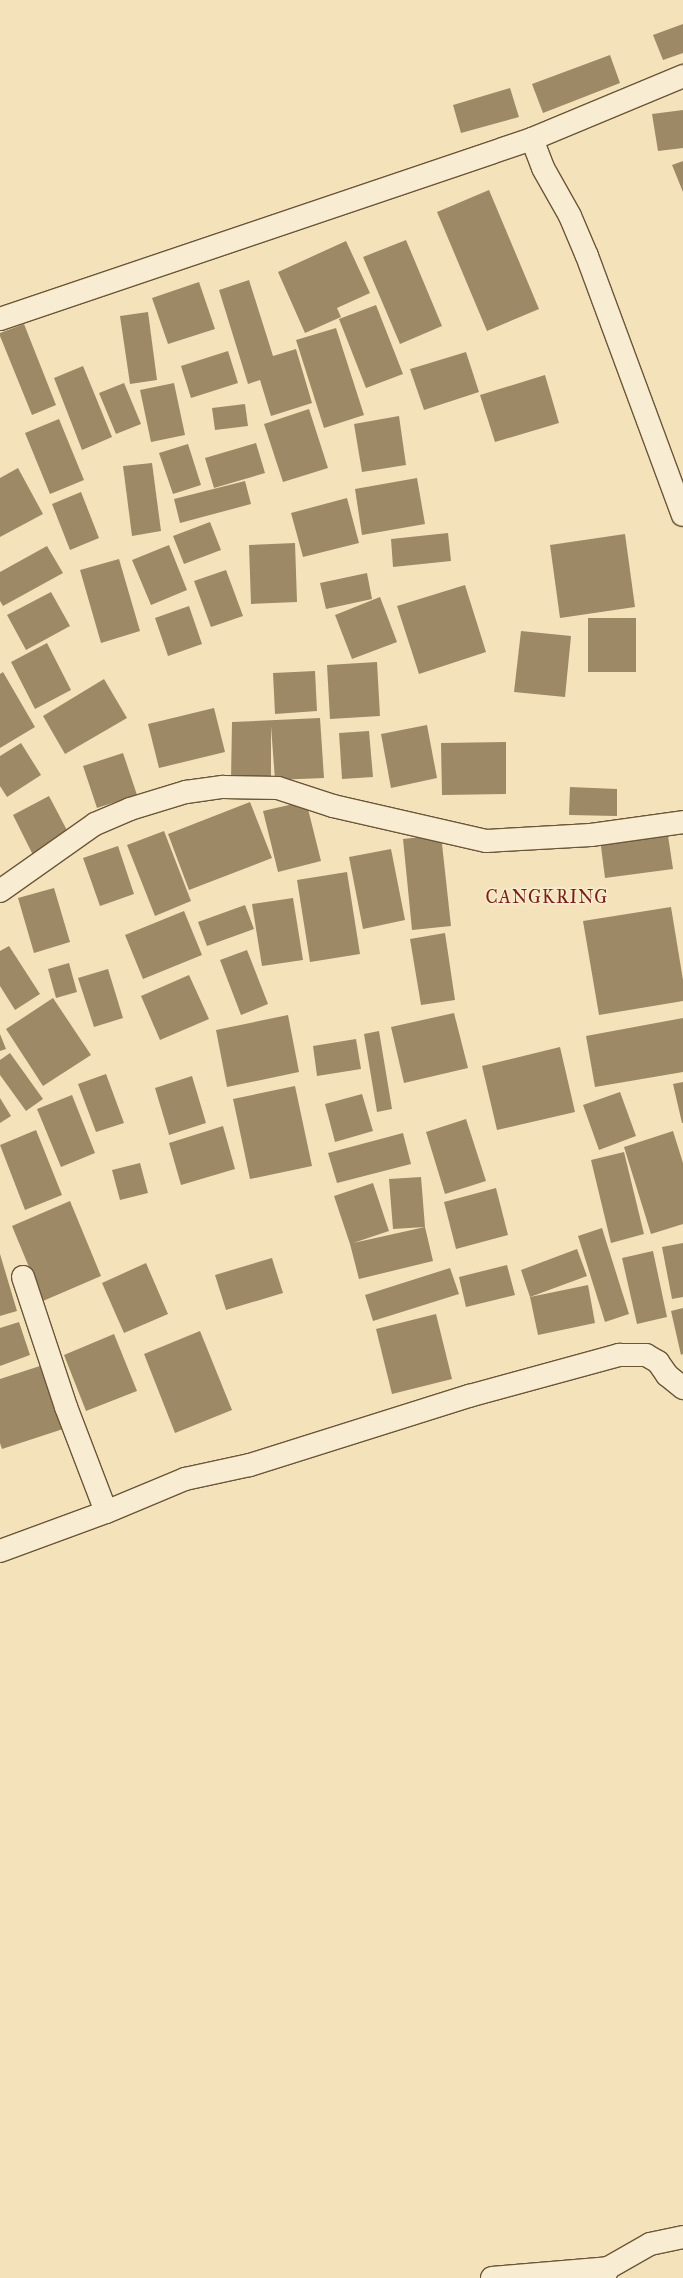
<!DOCTYPE html>
<style>
body{margin:0}
#map{position:relative;width:683px;height:2278px;overflow:hidden;background:#f4e3ba;font-family:"IM FELL Great Primer",serif}
div>[style]{position:absolute}
.building>*{inset:0;background:#9d8966}
.roads{filter:drop-shadow(1px 0 #6c5638) drop-shadow(-1px 0 #6c5638) drop-shadow(0 1px #6c5638) drop-shadow(0 -1px #6c5638)}
.minor>*{height:22px;margin:-11px;padding:0 11px;transform-origin:11px;border-radius:11px;background:#f8edd2}
span{translate:-50% -50%;white-space:nowrap;text-align:center;line-height:1.15;-webkit-text-stroke:3px #f8edd2;paint-order:stroke}
.quarter-label{font-size:18px;color:#7a1f14;letter-spacing:1px}
</style>
<div id="map">
<div class="building">
<div style="clip-path:polygon(683px 24px,683px 53px,663px 60px,653px 35px)"></div>
<div style="clip-path:polygon(610px 55px,620px 83px,543px 113px,532px 84px)"></div>
<div style="clip-path:polygon(510px 88px,519px 117px,461px 133px,453px 105px)"></div>
<div style="clip-path:polygon(683px 110px,683px 148px,658px 151px,652px 114px)"></div>
<div style="clip-path:polygon(683px 161px,683px 192px,672px 165px)"></div>
<div style="clip-path:polygon(489px 190px,539px 309px,487px 331px,437px 212px)"></div>
<div style="clip-path:polygon(406px 240px,442px 326px,400px 344px,363px 257px)"></div>
<div style="clip-path:polygon(346px 241px,370px 293px,337px 308px,341px 317px,305px 333px,278px 272px)"></div>
<div style="clip-path:polygon(249px 280px,273px 356px,296px 349px,312px 403px,271px 416px,260px 380px,248px 384px,219px 290px)"></div>
<div style="clip-path:polygon(199px 282px,215px 329px,168px 344px,152px 298px)"></div>
<div style="clip-path:polygon(376px 305px,403px 374px,366px 388px,339px 319px)"></div>
<div style="clip-path:polygon(148px 312px,157px 380px,130px 384px,120px 316px)"></div>
<div style="clip-path:polygon(24px 324px,56px 405px,32px 415px,0 336px,0 333px)"></div>
<div style="clip-path:polygon(336px 328px,364px 415px,324px 428px,296px 340px)"></div>
<div style="clip-path:polygon(228px 351px,238px 383px,191px 398px,181px 366px)"></div>
<div style="clip-path:polygon(466px 352px,479px 392px,424px 410px,410px 369px)"></div>
<div style="clip-path:polygon(83px 366px,112px 437px,82px 450px,54px 378px)"></div>
<div style="clip-path:polygon(545px 375px,559px 423px,495px 442px,480px 395px)"></div>
<div style="clip-path:polygon(124px 383px,141px 424px,116px 434px,99px 393px)"></div>
<div style="clip-path:polygon(174px 383px,185px 435px,151px 442px,140px 390px)"></div>
<div style="clip-path:polygon(245px 404px,248px 426px,215px 430px,212px 408px)"></div>
<div style="clip-path:polygon(309px 409px,328px 468px,283px 482px,264px 424px)"></div>
<div style="clip-path:polygon(399px 416px,406px 465px,362px 472px,354px 424px)"></div>
<div style="clip-path:polygon(59px 419px,84px 480px,50px 494px,25px 433px)"></div>
<div style="clip-path:polygon(256px 443px,265px 473px,214px 488px,205px 458px)"></div>
<div style="clip-path:polygon(188px 444px,201px 485px,173px 494px,159px 453px)"></div>
<div style="clip-path:polygon(152px 463px,161px 531px,132px 536px,123px 466px)"></div>
<div style="clip-path:polygon(18px 468px,43px 514px,0 537px,0 478px)"></div>
<div style="clip-path:polygon(417px 478px,425px 524px,362px 535px,355px 489px)"></div>
<div style="clip-path:polygon(245px 481px,251px 504px,180px 523px,174px 499px)"></div>
<div style="clip-path:polygon(81px 492px,99px 538px,70px 550px,52px 504px)"></div>
<div style="clip-path:polygon(347px 498px,359px 543px,303px 557px,291px 513px)"></div>
<div style="clip-path:polygon(210px 522px,221px 550px,184px 564px,173px 536px)"></div>
<div style="clip-path:polygon(448px 533px,451px 561px,393px 567px,391px 539px)"></div>
<div style="clip-path:polygon(625px 534px,635px 607px,560px 618px,550px 545px)"></div>
<div style="clip-path:polygon(295px 543px,297px 602px,251px 604px,249px 545px)"></div>
<div style="clip-path:polygon(169px 545px,187px 590px,151px 605px,132px 560px)"></div>
<div style="clip-path:polygon(47px 546px,63px 573px,3px 606px,0 601px,0 572px)"></div>
<div style="clip-path:polygon(119px 559px,140px 631px,101px 643px,80px 570px)"></div>
<div style="clip-path:polygon(226px 570px,243px 616px,211px 627px,194px 581px)"></div>
<div style="clip-path:polygon(367px 573px,372px 599px,326px 609px,320px 583px)"></div>
<div style="clip-path:polygon(465px 585px,486px 652px,419px 674px,397px 606px)"></div>
<div style="clip-path:polygon(51px 592px,70px 626px,26px 650px,7px 615px)"></div>
<div style="clip-path:polygon(380px 597px,397px 642px,352px 659px,335px 615px)"></div>
<div style="clip-path:polygon(189px 606px,202px 644px,168px 656px,155px 618px)"></div>
<div style="clip-path:polygon(588px 618px,636px 618px,636px 672px,588px 672px)"></div>
<div style="clip-path:polygon(521px 631px,571px 636px,565px 697px,514px 692px)"></div>
<div style="clip-path:polygon(47px 643px,71px 690px,35px 709px,11px 662px)"></div>
<div style="clip-path:polygon(377px 662px,380px 716px,330px 719px,327px 665px)"></div>
<div style="clip-path:polygon(315px 671px,317px 711px,275px 714px,273px 673px)"></div>
<div style="clip-path:polygon(3px 672px,35px 727px,0 748px,0 674px)"></div>
<div style="clip-path:polygon(104px 679px,127px 718px,65px 754px,43px 716px)"></div>
<div style="clip-path:polygon(214px 708px,225px 752px,159px 768px,148px 724px)"></div>
<div style="clip-path:polygon(320px 718px,324px 778px,275px 780px,271px 726px,271px 781px,231px 780px,232px 722px)"></div>
<div style="clip-path:polygon(427px 725px,437px 778px,391px 788px,381px 734px)"></div>
<div style="clip-path:polygon(369px 731px,373px 777px,342px 779px,339px 733px)"></div>
<div style="clip-path:polygon(506px 742px,506px 794px,442px 795px,441px 743px)"></div>
<div style="clip-path:polygon(21px 743px,41px 775px,7px 797px,0 786px,0 756px)"></div>
<div style="clip-path:polygon(123px 753px,137px 795px,97px 808px,83px 766px)"></div>
<div style="clip-path:polygon(570px 787px,617px 789px,617px 816px,569px 815px)"></div>
<div style="clip-path:polygon(49px 796px,70px 836px,33px 855px,13px 815px)"></div>
<div style="clip-path:polygon(306px 801px,321px 861px,278px 872px,263px 811px)"></div>
<div style="clip-path:polygon(250px 802px,272px 858px,189px 890px,168px 834px)"></div>
<div style="clip-path:polygon(667px 829px,673px 869px,605px 878px,600px 839px)"></div>
<div style="clip-path:polygon(164px 831px,191px 901px,155px 916px,127px 845px)"></div>
<div style="clip-path:polygon(441px 835px,451px 926px,412px 930px,403px 839px)"></div>
<div style="clip-path:polygon(118px 846px,134px 894px,100px 906px,83px 858px)"></div>
<div style="clip-path:polygon(391px 849px,405px 920px,363px 929px,349px 857px)"></div>
<div style="clip-path:polygon(347px 872px,360px 954px,310px 962px,297px 880px)"></div>
<div style="clip-path:polygon(54px 888px,70px 942px,34px 953px,18px 898px)"></div>
<div style="clip-path:polygon(293px 898px,303px 960px,262px 966px,252px 904px)"></div>
<div style="clip-path:polygon(245px 905px,254px 929px,207px 946px,198px 922px)"></div>
<div style="clip-path:polygon(671px 907px,683px 980px,683px 1001px,599px 1015px,583px 921px)"></div>
<div style="clip-path:polygon(184px 911px,202px 955px,143px 979px,125px 935px)"></div>
<div style="clip-path:polygon(445px 933px,455px 1000px,421px 1005px,410px 939px)"></div>
<div style="clip-path:polygon(9px 946px,40px 994px,15px 1010px,0 986px,0 951px)"></div>
<div style="clip-path:polygon(247px 950px,268px 1004px,241px 1015px,220px 960px)"></div>
<div style="clip-path:polygon(69px 963px,77px 992px,56px 998px,48px 969px)"></div>
<div style="clip-path:polygon(108px 969px,123px 1018px,94px 1027px,78px 978px)"></div>
<div style="clip-path:polygon(189px 975px,209px 1019px,160px 1040px,141px 996px)"></div>
<div style="clip-path:polygon(53px 998px,91px 1055px,43px 1086px,6px 1029px)"></div>
<div style="clip-path:polygon(454px 1013px,468px 1068px,404px 1083px,391px 1027px)"></div>
<div style="clip-path:polygon(288px 1015px,299px 1072px,227px 1087px,216px 1030px)"></div>
<div style="clip-path:polygon(683px 1018px,683px 1072px,595px 1087px,586px 1036px)"></div>
<div style="clip-path:polygon(379px 1031px,392px 1109px,377px 1112px,364px 1034px)"></div>
<div style="clip-path:polygon(0 1034px,6px 1049px,0 1051px)"></div>
<div style="clip-path:polygon(356px 1039px,361px 1069px,317px 1076px,313px 1046px)"></div>
<div style="clip-path:polygon(560px 1047px,575px 1112px,497px 1130px,482px 1066px)"></div>
<div style="clip-path:polygon(10px 1053px,43px 1099px,26px 1111px,0 1075px,0 1060px)"></div>
<div style="clip-path:polygon(106px 1074px,124px 1123px,96px 1132px,78px 1084px)"></div>
<div style="clip-path:polygon(192px 1076px,206px 1123px,169px 1135px,155px 1088px)"></div>
<div style="clip-path:polygon(683px 1082px,683px 1123px,682px 1123px,673px 1084px)"></div>
<div style="clip-path:polygon(295px 1086px,312px 1166px,250px 1179px,233px 1099px)"></div>
<div style="clip-path:polygon(620px 1092px,636px 1136px,599px 1150px,583px 1105px)"></div>
<div style="clip-path:polygon(362px 1094px,373px 1131px,335px 1142px,325px 1104px)"></div>
<div style="clip-path:polygon(72px 1095px,95px 1153px,61px 1167px,37px 1109px)"></div>
<div style="clip-path:polygon(0 1098px,11px 1116px,0 1123px)"></div>
<div style="clip-path:polygon(466px 1119px,486px 1181px,445px 1194px,426px 1132px)"></div>
<div style="clip-path:polygon(223px 1126px,235px 1169px,181px 1185px,169px 1143px)"></div>
<div style="clip-path:polygon(36px 1130px,62px 1195px,25px 1210px,0 1145px)"></div>
<div style="clip-path:polygon(673px 1131px,683px 1163px,683px 1224px,651px 1234px,624px 1147px)"></div>
<div style="clip-path:polygon(403px 1133px,411px 1164px,337px 1183px,328px 1153px)"></div>
<div style="clip-path:polygon(624px 1152px,644px 1234px,611px 1243px,591px 1160px)"></div>
<div style="clip-path:polygon(140px 1163px,148px 1193px,120px 1200px,112px 1170px)"></div>
<div style="clip-path:polygon(421px 1177px,425px 1227px,433px 1261px,359px 1279px,350px 1244px,334px 1196px,373px 1183px,389px 1231px,353px 1243px,425px 1227px,393px 1229px,389px 1179px)"></div>
<div style="clip-path:polygon(496px 1188px,508px 1235px,456px 1249px,444px 1202px)"></div>
<div style="clip-path:polygon(70px 1201px,101px 1276px,43px 1301px,12px 1226px)"></div>
<div style="clip-path:polygon(602px 1228px,629px 1314px,605px 1322px,578px 1236px)"></div>
<div style="clip-path:polygon(683px 1243px,683px 1297px,672px 1299px,662px 1247px)"></div>
<div style="clip-path:polygon(577px 1249px,587px 1276px,530px 1297px,521px 1270px)"></div>
<div style="clip-path:polygon(653px 1251px,667px 1317px,637px 1324px,622px 1258px)"></div>
<div style="clip-path:polygon(0 1254px,17px 1311px,0 1316px)"></div>
<div style="clip-path:polygon(272px 1258px,283px 1293px,226px 1310px,215px 1275px)"></div>
<div style="clip-path:polygon(146px 1263px,168px 1314px,124px 1333px,102px 1283px)"></div>
<div style="clip-path:polygon(507px 1265px,515px 1295px,466px 1307px,459px 1277px)"></div>
<div style="clip-path:polygon(450px 1268px,459px 1294px,373px 1321px,365px 1295px)"></div>
<div style="clip-path:polygon(588px 1285px,595px 1323px,538px 1335px,530px 1297px)"></div>
<div style="clip-path:polygon(683px 1308px,683px 1354px,681px 1355px,671px 1311px)"></div>
<div style="clip-path:polygon(436px 1314px,452px 1379px,392px 1394px,376px 1329px)"></div>
<div style="clip-path:polygon(19px 1322px,30px 1355px,0 1366px,0 1328px)"></div>
<div style="clip-path:polygon(200px 1331px,232px 1410px,175px 1433px,144px 1354px)"></div>
<div style="clip-path:polygon(114px 1334px,137px 1391px,86px 1411px,64px 1355px)"></div>
<div style="clip-path:polygon(43px 1365px,63px 1429px,2px 1449px,0 1443px,0 1379px)"></div>
</div>
<div class="roads">
<div class="minor">
<div style="left:532px;top:139px;width:31px;rotate:69deg"></div>
<div style="left:543px;top:168px;width:55px;rotate:60.6deg"></div>
<div style="left:570px;top:216px;width:43px;rotate:67deg"></div>
<div style="left:587px;top:256px;width:276px;rotate:69.7deg"></div>
<div style="left:0;top:319px;width:562px;rotate:-18.69deg"></div>
<div style="left:532px;top:139px;width:164px;rotate:-22.6deg"></div>
<div style="left:0;top:891px;width:116px;rotate:-35.2deg"></div>
<div style="left:95px;top:824px;width:38px;rotate:-23deg"></div>
<div style="left:130px;top:809px;width:59px;rotate:-16.9deg"></div>
<div style="left:186px;top:792px;width:37px;rotate:-8deg"></div>
<div style="left:223px;top:787px;width:55px;rotate:1deg"></div>
<div style="left:278px;top:788px;width:58px;rotate:18.1deg"></div>
<div style="left:333px;top:806px;width:157px;rotate:12.9deg"></div>
<div style="left:486px;top:841px;width:105px;rotate:-3.3deg"></div>
<div style="left:591px;top:835px;width:93px;rotate:-8deg"></div>
<div style="left:23px;top:1277px;width:137px;rotate:71.7deg"></div>
<div style="left:66px;top:1407px;width:112px;rotate:69.1deg"></div>
<div style="left:0;top:1551px;width:113px;rotate:-20.2deg"></div>
<div style="left:106px;top:1512px;width:86px;rotate:-22.7deg"></div>
<div style="left:185px;top:1479px;width:66px;rotate:-12.2deg"></div>
<div style="left:250px;top:1465px;width:230px;rotate:-17.5deg"></div>
<div style="left:469px;top:1396px;width:156px;rotate:-15.3deg"></div>
<div style="left:619px;top:1355px;width:27px"></div>
<div style="left:646px;top:1355px;width:14px;rotate:30deg"></div>
<div style="left:658px;top:1362px;width:16px;rotate:55deg"></div>
<div style="left:667px;top:1375px;width:21px;rotate:39deg"></div>
<div style="left:492px;top:2278px;width:116px;rotate:-4.9deg"></div>
<div style="left:604px;top:2278px;width:11px;rotate:-68deg"></div>
<div style="left:608px;top:2268px;width:48px;rotate:-29.7deg"></div>
<div style="left:650px;top:2244px;width:34px;rotate:-12deg"></div>
</div>
</div>
<div class="quarter-label">
<span style="left:547px;top:897px">CANGKRING</span>
</div>
</div>
